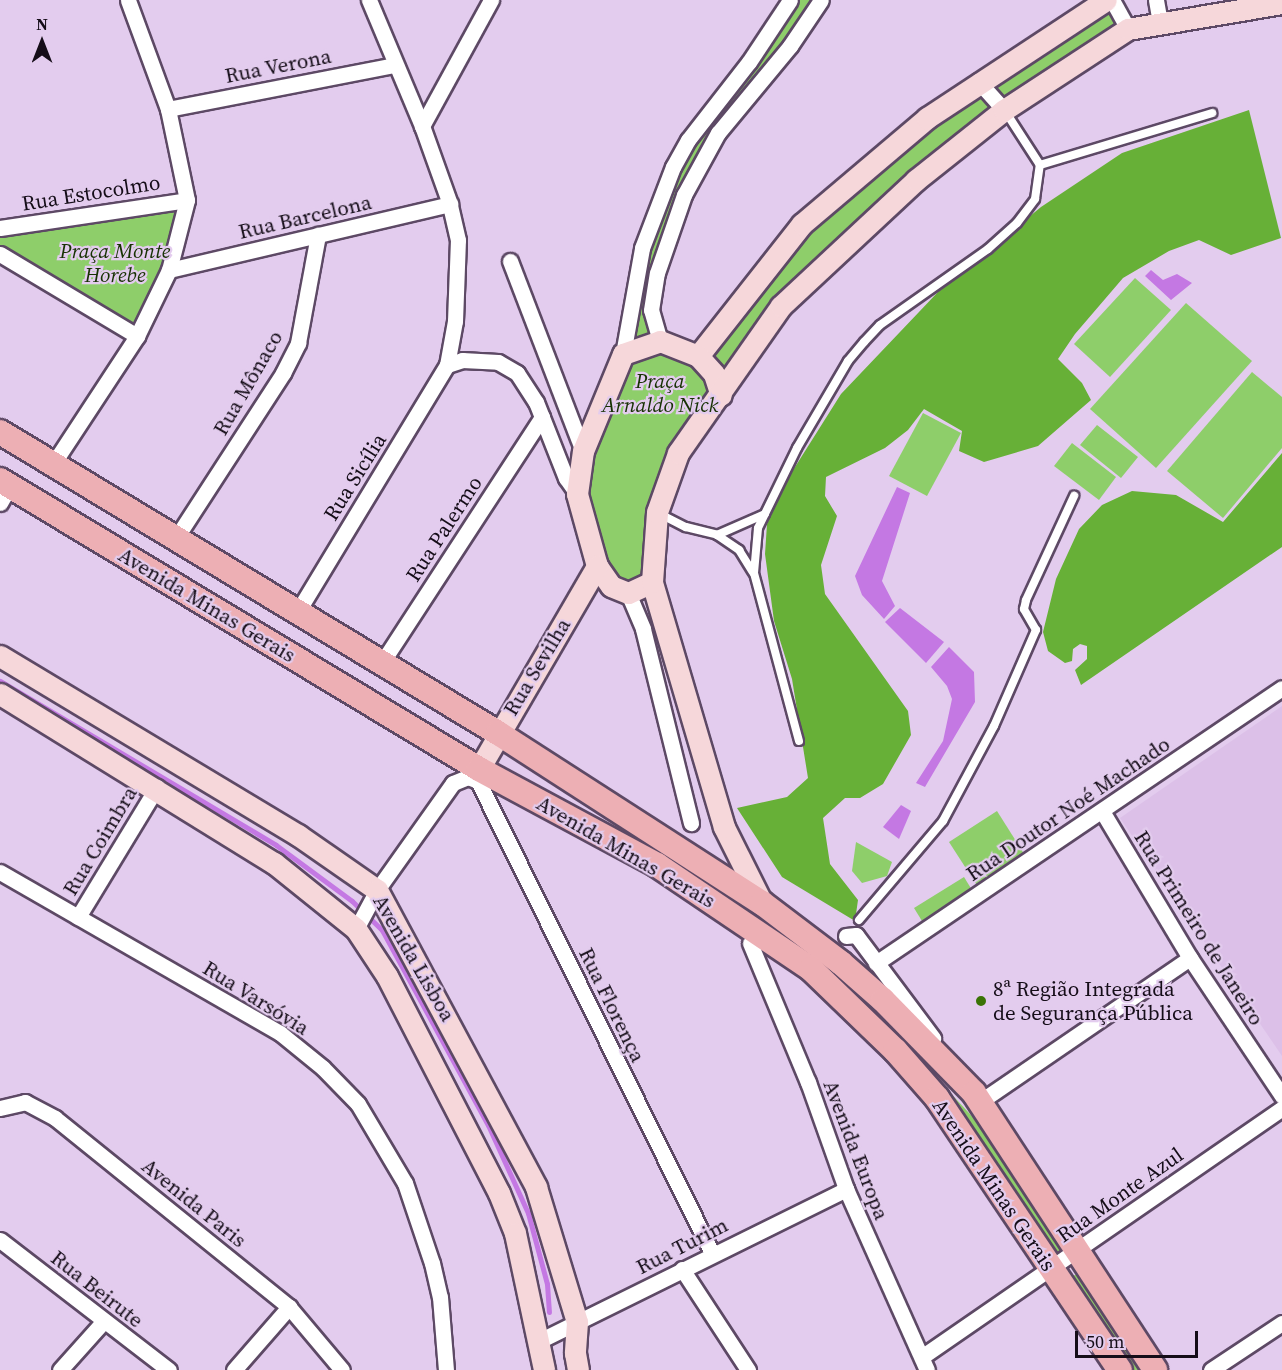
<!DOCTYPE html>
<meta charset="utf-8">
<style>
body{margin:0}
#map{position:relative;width:1282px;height:1370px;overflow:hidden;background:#e3ccee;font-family:"Source Serif 4",serif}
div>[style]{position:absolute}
.built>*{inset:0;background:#dcc0e8}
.green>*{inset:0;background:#8ece6a}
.forest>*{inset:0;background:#67b037}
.water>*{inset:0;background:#c478e3}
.stream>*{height:5px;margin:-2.5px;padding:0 2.5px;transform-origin:2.5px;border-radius:2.5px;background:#c478e3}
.roads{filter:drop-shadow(2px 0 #5d4965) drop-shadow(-2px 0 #5d4965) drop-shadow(0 2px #5d4965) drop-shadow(0 -2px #5d4965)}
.lane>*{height:8px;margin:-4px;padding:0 4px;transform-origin:4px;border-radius:4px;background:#fff}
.street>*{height:15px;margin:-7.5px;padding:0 7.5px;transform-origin:7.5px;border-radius:7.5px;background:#fff}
.secondary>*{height:21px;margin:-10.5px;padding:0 10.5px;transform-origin:10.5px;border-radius:10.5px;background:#f6d7da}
.primary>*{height:24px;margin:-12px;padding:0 12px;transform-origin:12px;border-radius:12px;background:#edafb4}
.dots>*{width:16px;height:16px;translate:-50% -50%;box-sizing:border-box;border:3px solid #e3ccee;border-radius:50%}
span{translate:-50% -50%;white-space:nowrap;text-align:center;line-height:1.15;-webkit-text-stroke:4.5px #e3ccee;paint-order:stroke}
.street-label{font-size:21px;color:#150d18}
.park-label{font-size:21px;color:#173203;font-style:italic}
.poi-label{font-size:21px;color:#150d18}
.left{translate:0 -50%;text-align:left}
.north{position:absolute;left:12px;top:12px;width:60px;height:60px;-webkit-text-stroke:4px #e3ccee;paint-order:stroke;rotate:0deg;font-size:16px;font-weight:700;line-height:24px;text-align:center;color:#150d18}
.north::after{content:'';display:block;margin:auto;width:21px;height:27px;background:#150d18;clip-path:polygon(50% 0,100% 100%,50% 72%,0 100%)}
.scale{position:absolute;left:1075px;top:1331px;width:123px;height:27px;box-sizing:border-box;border:3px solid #150d18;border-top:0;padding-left:8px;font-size:18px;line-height:21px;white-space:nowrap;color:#150d18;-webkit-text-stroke:4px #e3ccee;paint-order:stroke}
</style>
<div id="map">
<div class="built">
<div style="clip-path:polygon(1282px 706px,1282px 1056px,1120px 818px)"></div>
</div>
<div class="green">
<div style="clip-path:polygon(790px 0,821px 0,718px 133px,657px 273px,660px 341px,698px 356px,802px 224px,878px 161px,1106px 0,1128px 29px,1004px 110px,781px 306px,678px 453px,652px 582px,612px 585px,577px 494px,623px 354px,642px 248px,673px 167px)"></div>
<div style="clip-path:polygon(187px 200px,137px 336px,0 254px,0 228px)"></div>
<div style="clip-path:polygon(1135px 278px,1171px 310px,1110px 377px,1074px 344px)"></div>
<div style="clip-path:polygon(1186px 303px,1252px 361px,1156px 468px,1090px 409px)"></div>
<div style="clip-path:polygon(1252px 372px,1282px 397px,1282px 448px,1223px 518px,1167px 471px)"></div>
<div style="clip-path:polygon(923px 413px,961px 433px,927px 496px,889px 476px)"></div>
<div style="clip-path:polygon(1097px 425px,1138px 457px,1121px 478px,1080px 445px)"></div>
<div style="clip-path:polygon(1072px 443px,1116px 477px,1099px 500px,1054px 466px)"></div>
<div style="clip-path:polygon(997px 811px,1026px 857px,978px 887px,949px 842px)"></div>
<div style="clip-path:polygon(856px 842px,892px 862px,887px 876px,862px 883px,852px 871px)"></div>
<div style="clip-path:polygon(964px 877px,972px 890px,922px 921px,914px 908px)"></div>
<div style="clip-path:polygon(918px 1058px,994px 1140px,1061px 1250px,1054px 1254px)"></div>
<div style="clip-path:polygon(1080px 1273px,1146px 1370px,1130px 1370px,1070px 1277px)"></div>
</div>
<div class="forest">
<div style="clip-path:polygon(1249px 110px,1281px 238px,1231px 255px,1199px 240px,1169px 251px,1123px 278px,1075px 334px,1058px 359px,1082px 383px,1091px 400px,1038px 446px,984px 462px,959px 451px,962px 431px,924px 409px,908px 430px,885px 448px,826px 477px,825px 496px,837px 516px,821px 565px,825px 594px,908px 711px,911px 735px,883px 784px,860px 798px,845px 798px,823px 818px,830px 864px,858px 900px,855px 921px,782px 877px,737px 808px,787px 797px,808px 778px,792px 679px,774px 621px,765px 554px,767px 524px,783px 486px,841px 394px,938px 292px,1041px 207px,1122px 153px)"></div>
<div style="clip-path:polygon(1282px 453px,1282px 547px,1081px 685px,1075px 670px,1087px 659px,1087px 646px,1080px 644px,1073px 649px,1072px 661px,1065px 663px,1048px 651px,1043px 632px,1056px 579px,1079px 529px,1102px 505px,1132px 491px,1176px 495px,1223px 522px)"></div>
</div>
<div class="water">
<div style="clip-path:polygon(1151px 270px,1163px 280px,1177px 274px,1192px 283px,1171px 300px,1145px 276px)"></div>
<div style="clip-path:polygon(897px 487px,910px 493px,882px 581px,895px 606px,884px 619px,862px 595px,855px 576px)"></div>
<div style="clip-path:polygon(900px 608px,944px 642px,926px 663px,885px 622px)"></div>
<div style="clip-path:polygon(949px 647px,974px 672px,975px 702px,925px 787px,916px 783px,943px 741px,952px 699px,947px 686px,931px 667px)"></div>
<div style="clip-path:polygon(901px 805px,911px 811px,899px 839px,883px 827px)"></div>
</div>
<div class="stream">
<div style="left:0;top:681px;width:321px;rotate:30.7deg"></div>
<div style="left:276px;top:845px;width:94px;rotate:36.4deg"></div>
<div style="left:352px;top:901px;width:42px;rotate:44deg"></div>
<div style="left:382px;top:930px;width:222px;rotate:61.5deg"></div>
<div style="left:488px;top:1125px;width:97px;rotate:65.6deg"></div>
<div style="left:528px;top:1213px;width:73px;rotate:75deg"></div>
<div style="left:547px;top:1284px;width:28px;rotate:86deg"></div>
</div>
<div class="roads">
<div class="lane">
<div style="left:1040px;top:165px;width:180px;rotate:-16.8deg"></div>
<div style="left:658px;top:513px;width:31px;rotate:27deg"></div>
<div style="left:686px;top:527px;width:32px;rotate:14deg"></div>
<div style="left:717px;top:535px;width:52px;rotate:-23.6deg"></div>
<div style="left:717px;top:535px;width:27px;rotate:34deg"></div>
<div style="left:739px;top:550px;width:26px;rotate:58deg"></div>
<div style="left:799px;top:741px;width:174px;rotate:-105deg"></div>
<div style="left:754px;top:573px;width:45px;rotate:-84.9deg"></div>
<div style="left:758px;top:528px;width:89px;rotate:-64deg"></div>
<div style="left:797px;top:448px;width:101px;rotate:-59.6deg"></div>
<div style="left:848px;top:361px;width:25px;rotate:-50deg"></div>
<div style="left:864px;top:342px;width:23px;rotate:-47deg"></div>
<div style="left:880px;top:325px;width:132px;rotate:-35.1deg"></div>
<div style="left:988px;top:249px;width:39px;rotate:-42deg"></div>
<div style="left:1017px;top:223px;width:30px;rotate:-53deg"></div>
<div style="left:1035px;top:199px;width:34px;rotate:-82deg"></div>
<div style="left:1040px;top:165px;width:64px;rotate:-122.9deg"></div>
<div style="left:859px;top:920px;width:130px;rotate:-49.7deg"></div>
<div style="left:943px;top:821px;width:108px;rotate:-61.8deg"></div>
<div style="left:994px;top:726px;width:105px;rotate:-66.4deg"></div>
<div style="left:1036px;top:630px;width:24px;rotate:-120deg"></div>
<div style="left:1024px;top:609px;width:9px;rotate:-77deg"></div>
<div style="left:1026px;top:600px;width:115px;rotate:-65.2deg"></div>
</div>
<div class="street">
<div style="left:1112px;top:0;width:33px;rotate:61deg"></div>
<div style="left:1156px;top:0;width:23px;rotate:80deg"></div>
<div style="left:978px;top:81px;width:39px;rotate:48deg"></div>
<div style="left:168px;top:109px;width:231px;rotate:-11deg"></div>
<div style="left:422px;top:126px;width:144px;rotate:-61.3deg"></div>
<div style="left:0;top:228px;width:189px;rotate:-8.5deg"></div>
<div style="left:0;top:254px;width:160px;rotate:30.9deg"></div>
<div style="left:510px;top:261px;width:204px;rotate:69deg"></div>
<div style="left:169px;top:270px;width:289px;rotate:-13.2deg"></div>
<div style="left:660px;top:341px;width:32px;rotate:-106deg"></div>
<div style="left:651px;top:310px;width:37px;rotate:-81deg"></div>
<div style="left:657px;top:273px;width:83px;rotate:-70.9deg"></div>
<div style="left:684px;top:195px;width:71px;rotate:-61.3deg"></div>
<div style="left:718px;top:133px;width:113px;rotate:-50.4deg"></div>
<div style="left:790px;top:46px;width:55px;rotate:-56deg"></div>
<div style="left:623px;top:354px;width:108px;rotate:-79.8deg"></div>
<div style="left:642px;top:248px;width:87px;rotate:-69.1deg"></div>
<div style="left:673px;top:167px;width:31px;rotate:-61deg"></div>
<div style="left:688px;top:140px;width:99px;rotate:-52deg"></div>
<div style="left:749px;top:62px;width:74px;rotate:-56.5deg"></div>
<div style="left:447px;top:365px;width:16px;rotate:-18deg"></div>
<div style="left:462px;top:360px;width:36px;rotate:3deg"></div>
<div style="left:498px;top:362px;width:22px;rotate:30deg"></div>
<div style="left:517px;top:373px;width:35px;rotate:57deg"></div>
<div style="left:536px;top:402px;width:82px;rotate:68.5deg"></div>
<div style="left:566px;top:478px;width:19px;rotate:55deg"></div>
<div style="left:53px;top:464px;width:153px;rotate:-56.7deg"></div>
<div style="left:137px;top:336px;width:73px;rotate:-64.1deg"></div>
<div style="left:169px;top:270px;width:72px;rotate:-75.6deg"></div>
<div style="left:187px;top:200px;width:93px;rotate:-101.8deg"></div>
<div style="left:168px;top:109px;width:116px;rotate:-110.2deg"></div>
<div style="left:0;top:503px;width:20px;rotate:-60deg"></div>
<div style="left:176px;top:538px;width:197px;rotate:-57deg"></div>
<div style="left:283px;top:373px;width:34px;rotate:-63deg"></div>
<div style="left:298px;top:343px;width:110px;rotate:-79.5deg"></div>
<div style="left:628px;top:593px;width:39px;rotate:67deg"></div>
<div style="left:643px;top:629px;width:200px;rotate:76.1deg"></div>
<div style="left:298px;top:611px;width:288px;rotate:-58.8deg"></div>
<div style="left:447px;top:365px;width:45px;rotate:-79.7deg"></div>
<div style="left:455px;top:321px;width:81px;rotate:-87.9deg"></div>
<div style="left:458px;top:240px;width:37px;rotate:-103deg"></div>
<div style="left:450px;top:204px;width:83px;rotate:-109.7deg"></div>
<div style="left:422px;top:126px;width:137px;rotate:-112.8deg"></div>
<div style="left:381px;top:664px;width:295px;rotate:-56.9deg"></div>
<div style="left:1102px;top:811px;width:171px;rotate:59.1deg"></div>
<div style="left:1190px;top:958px;width:166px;rotate:56.3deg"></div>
<div style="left:0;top:872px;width:323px;rotate:29.9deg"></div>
<div style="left:280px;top:1033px;width:55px;rotate:39.1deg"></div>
<div style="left:323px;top:1068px;width:50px;rotate:45.8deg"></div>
<div style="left:358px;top:1104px;width:92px;rotate:59.3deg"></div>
<div style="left:405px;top:1183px;width:84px;rotate:71.4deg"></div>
<div style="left:432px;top:1263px;width:35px;rotate:77deg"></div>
<div style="left:440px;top:1297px;width:73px;rotate:85.3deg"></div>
<div style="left:78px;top:917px;width:152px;rotate:-58.7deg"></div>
<div style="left:356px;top:929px;width:44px;rotate:-61.7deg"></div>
<div style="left:377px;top:890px;width:131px;rotate:-54.6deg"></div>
<div style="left:453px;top:783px;width:16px;rotate:-22deg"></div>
<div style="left:468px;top:777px;width:11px;rotate:22deg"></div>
<div style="left:478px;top:781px;width:527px;rotate:63.63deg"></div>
<div style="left:846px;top:936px;width:10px;rotate:-6deg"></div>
<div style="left:856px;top:935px;width:129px;rotate:53.2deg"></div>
<div style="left:750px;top:943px;width:151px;rotate:67.4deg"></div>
<div style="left:808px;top:1082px;width:114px;rotate:70.4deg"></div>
<div style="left:846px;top:1189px;width:198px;rotate:65.9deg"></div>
<div style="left:876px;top:963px;width:490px;rotate:-34.1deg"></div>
<div style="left:981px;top:1101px;width:253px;rotate:-34.4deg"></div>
<div style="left:0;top:1108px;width:26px;rotate:-13deg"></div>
<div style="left:25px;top:1102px;width:34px;rotate:28deg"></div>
<div style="left:55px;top:1118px;width:301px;rotate:38.9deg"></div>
<div style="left:289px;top:1307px;width:82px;rotate:49.9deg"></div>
<div style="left:0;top:1240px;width:213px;rotate:37.6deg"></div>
<div style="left:682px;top:1269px;width:121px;rotate:56.8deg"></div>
<div style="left:537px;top:1342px;width:345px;rotate:-26.3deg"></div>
<div style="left:923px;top:1356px;width:436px;rotate:-34.6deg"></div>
<div style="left:60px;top:1370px;width:64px;rotate:-48.1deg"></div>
<div style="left:234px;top:1370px;width:84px;rotate:-48.9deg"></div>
<div style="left:1211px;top:1370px;width:85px;rotate:-33.5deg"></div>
</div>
<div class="secondary">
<div style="left:698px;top:356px;width:168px;rotate:-51.8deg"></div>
<div style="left:802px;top:224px;width:164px;rotate:-40.3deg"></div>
<div style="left:927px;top:118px;width:214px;rotate:-33.4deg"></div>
<div style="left:652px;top:582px;width:26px;rotate:155deg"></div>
<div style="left:628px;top:593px;width:18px;rotate:-158deg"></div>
<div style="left:611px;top:586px;width:24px;rotate:-125deg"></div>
<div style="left:597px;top:566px;width:75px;rotate:-105.5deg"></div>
<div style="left:577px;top:494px;width:43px;rotate:-82.1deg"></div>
<div style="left:583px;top:451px;width:105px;rotate:-67.6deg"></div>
<div style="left:623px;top:354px;width:39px;rotate:-19deg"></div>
<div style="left:660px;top:341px;width:41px;rotate:21.5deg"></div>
<div style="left:698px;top:356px;width:24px;rotate:48deg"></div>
<div style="left:714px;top:374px;width:22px;rotate:72deg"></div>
<div style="left:0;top:656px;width:348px;rotate:31deg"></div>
<div style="left:298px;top:835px;width:96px;rotate:34.8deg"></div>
<div style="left:377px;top:890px;width:337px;rotate:61.8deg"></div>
<div style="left:536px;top:1187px;width:141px;rotate:73.1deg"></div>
<div style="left:577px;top:1322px;width:31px;rotate:94deg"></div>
<div style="left:575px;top:1353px;width:17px;rotate:80deg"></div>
<div style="left:0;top:694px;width:322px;rotate:31.7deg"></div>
<div style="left:274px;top:863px;width:105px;rotate:38.8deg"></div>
<div style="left:356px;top:929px;width:56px;rotate:56.6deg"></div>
<div style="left:387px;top:976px;width:244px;rotate:62.7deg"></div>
<div style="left:499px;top:1193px;width:43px;rotate:68.2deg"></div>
<div style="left:515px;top:1233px;width:140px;rotate:78deg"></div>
<div style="left:479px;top:769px;width:235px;rotate:-59.8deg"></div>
<div style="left:762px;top:903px;width:85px;rotate:-116.6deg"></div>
<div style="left:724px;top:827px;width:255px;rotate:-106.4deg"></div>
<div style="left:652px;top:582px;width:70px;rotate:-85.9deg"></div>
<div style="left:657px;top:512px;width:63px;rotate:-70.4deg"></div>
<div style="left:678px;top:453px;width:179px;rotate:-55deg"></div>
<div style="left:781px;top:306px;width:185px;rotate:-43deg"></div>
<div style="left:916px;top:180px;width:112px;rotate:-38.5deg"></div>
<div style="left:1004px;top:110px;width:148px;rotate:-33.2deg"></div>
<div style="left:1128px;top:29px;width:156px;rotate:-9.6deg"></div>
</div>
<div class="primary">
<div style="left:0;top:432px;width:582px;rotate:31.15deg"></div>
<div style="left:498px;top:733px;width:314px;rotate:32.8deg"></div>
<div style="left:762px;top:903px;width:99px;rotate:37.2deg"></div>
<div style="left:841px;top:963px;width:56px;rotate:41.4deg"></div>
<div style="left:883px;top:1000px;width:130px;rotate:45.6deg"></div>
<div style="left:974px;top:1093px;width:331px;rotate:56.8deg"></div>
<div style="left:0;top:480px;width:559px;rotate:31.1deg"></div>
<div style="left:479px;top:769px;width:202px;rotate:28.3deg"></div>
<div style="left:657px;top:865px;width:186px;rotate:34deg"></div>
<div style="left:811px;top:969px;width:117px;rotate:44deg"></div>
<div style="left:895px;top:1050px;width:64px;rotate:48.8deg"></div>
<div style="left:937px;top:1098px;width:328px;rotate:56.1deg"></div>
</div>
</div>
<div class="dots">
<div style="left:981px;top:1001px;background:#3a7305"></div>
</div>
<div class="street-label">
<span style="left:278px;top:66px;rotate:-11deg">Rua Verona</span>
<span style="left:91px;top:193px;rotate:-9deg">Rua Estocolmo</span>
<span style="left:305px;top:217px;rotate:-13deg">Rua Barcelona</span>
<span style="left:248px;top:383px;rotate:-60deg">Rua Mônaco</span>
<span style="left:355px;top:477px;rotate:-58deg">Rua Sicília</span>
<span style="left:444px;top:529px;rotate:-57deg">Rua Palermo</span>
<span style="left:207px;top:605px;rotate:31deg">Avenida Minas Gerais</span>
<span style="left:537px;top:667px;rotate:-59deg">Rua Sevilha</span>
<span style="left:1068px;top:809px;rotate:-34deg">Rua Doutor Noé Machado</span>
<span style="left:100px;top:841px;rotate:-59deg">Rua Coimbra</span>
<span style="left:626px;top:852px;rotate:30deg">Avenida Minas Gerais</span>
<span style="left:1199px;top:928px;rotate:58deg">Rua Primeiro de Janeiro</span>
<span style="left:414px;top:958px;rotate:60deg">Avenida Lisboa</span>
<span style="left:256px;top:998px;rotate:32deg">Rua Varsóvia</span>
<span style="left:612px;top:1005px;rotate:64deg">Rua Florença</span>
<span style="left:856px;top:1150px;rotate:69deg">Avenida Europa</span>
<span style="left:994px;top:1185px;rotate:56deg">Avenida Minas Gerais</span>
<span style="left:1120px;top:1195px;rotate:-35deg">Rua Monte Azul</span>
<span style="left:194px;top:1203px;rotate:39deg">Avenida Paris</span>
<span style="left:682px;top:1246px;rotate:-27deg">Rua Turim</span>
<span style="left:97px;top:1289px;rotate:38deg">Rua Beirute</span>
</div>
<div class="park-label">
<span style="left:115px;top:263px">Praça Monte<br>Horebe</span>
<span style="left:660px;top:393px">Praça<br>Arnaldo Nick</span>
</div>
<div class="poi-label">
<span class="left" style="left:993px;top:1001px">8ª Região Integrada<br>de Segurança Pública</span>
</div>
<div class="north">N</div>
<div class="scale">50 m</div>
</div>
